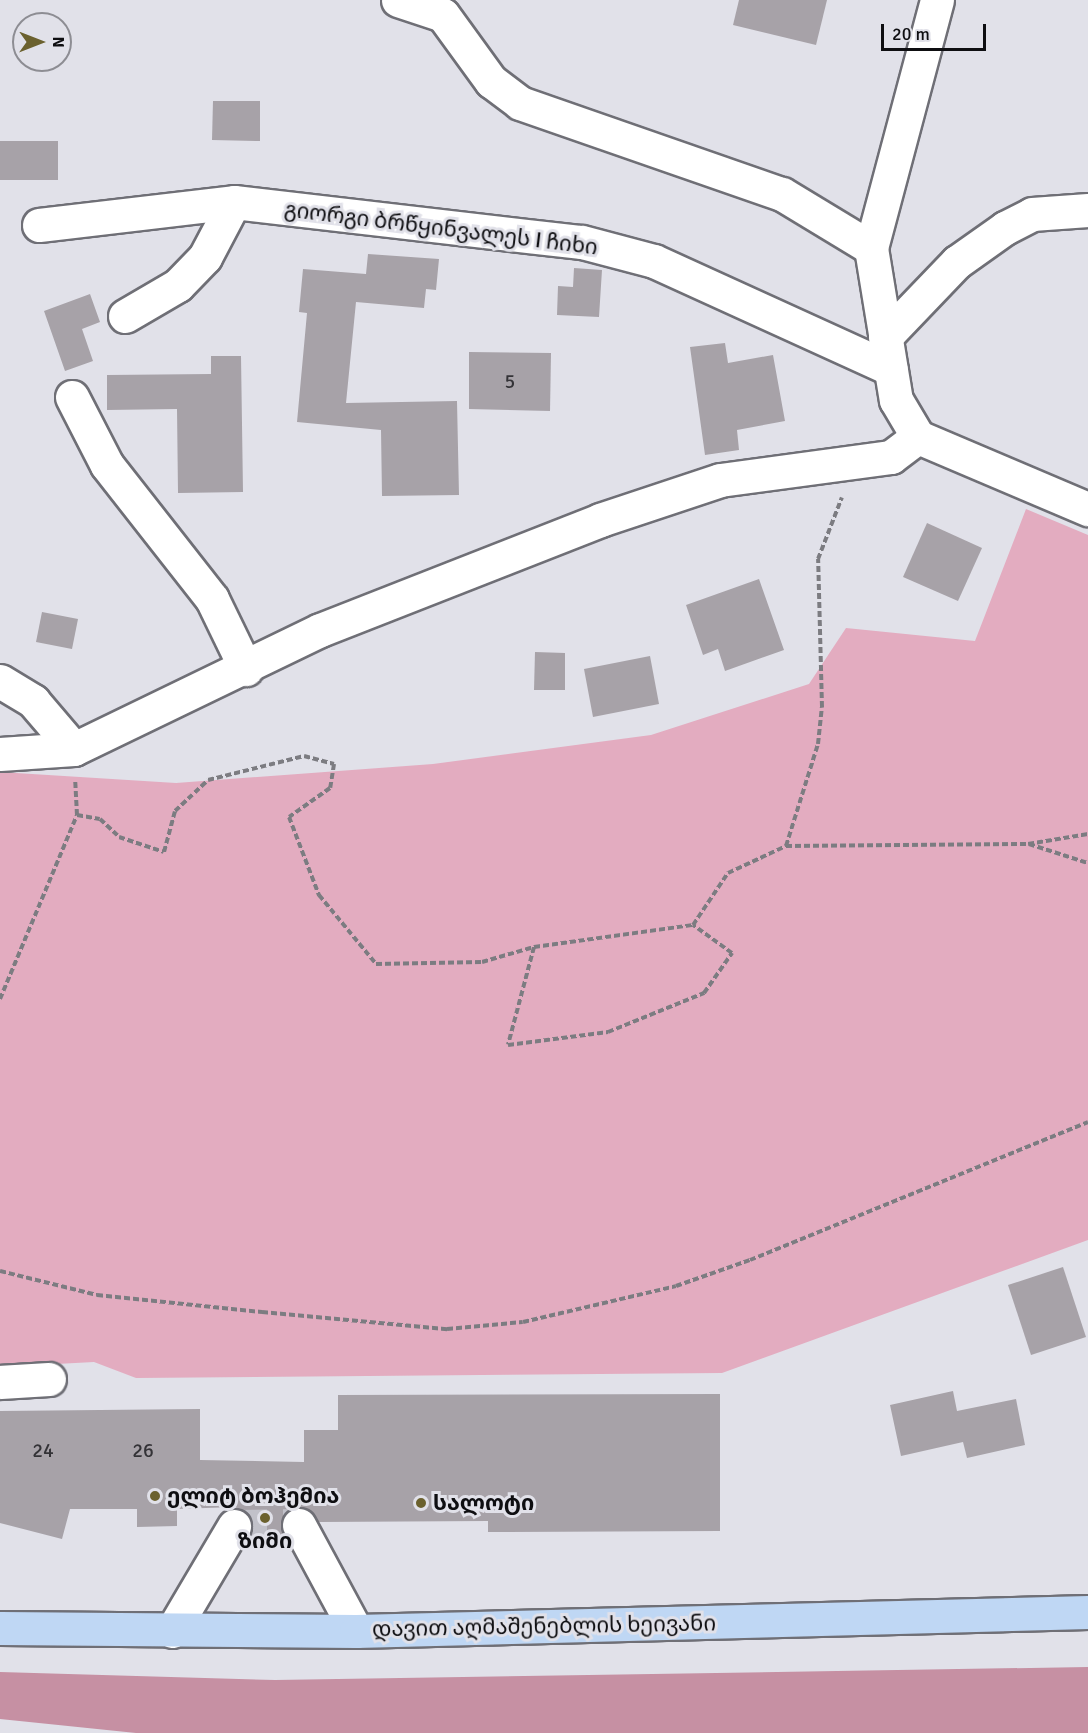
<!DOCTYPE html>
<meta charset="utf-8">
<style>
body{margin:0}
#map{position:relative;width:1088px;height:1733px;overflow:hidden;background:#e1e1e9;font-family:Signika,"Noto Sans Georgian",sans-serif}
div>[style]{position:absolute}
.green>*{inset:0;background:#e3acc0}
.forest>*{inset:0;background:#c690a3}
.building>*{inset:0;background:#a7a2a8}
.minor-tunnel>*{height:33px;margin-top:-16.5px;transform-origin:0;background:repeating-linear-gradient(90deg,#c1c1c9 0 33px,transparent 0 49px)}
.path>*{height:4px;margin-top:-2px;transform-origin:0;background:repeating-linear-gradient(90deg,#7c7c81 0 6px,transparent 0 9px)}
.roads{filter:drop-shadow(2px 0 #6f6f76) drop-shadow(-2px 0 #6f6f76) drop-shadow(0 2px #6f6f76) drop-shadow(0 -2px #6f6f76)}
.minor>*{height:33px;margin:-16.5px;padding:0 16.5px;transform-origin:16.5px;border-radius:16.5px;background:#fff}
.highway>*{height:33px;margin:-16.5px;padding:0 16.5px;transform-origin:16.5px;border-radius:16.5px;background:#bfd7f4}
.dots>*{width:16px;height:16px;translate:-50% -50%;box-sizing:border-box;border:3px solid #e1e1e9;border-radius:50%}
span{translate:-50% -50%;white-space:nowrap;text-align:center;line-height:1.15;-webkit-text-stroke:6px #e1e1e9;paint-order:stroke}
.number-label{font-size:20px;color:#343337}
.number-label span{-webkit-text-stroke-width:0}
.street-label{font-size:22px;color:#0e0e11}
.poi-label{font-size:22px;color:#0e0e11;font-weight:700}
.left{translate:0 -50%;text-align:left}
.north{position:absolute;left:12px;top:12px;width:60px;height:60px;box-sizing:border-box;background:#e1e1e9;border:2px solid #8d8d93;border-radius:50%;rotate:90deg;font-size:16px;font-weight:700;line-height:24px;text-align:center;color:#0e0e11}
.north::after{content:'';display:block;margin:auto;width:21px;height:27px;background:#6b612e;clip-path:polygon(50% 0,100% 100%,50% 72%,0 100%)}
.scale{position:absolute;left:881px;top:24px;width:105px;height:27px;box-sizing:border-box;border:3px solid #0e0e11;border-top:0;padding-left:8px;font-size:18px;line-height:21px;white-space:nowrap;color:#0e0e11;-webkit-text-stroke:4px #e1e1e9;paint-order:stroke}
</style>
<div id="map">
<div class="green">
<div style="clip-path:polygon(1026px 509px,1088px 535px,1088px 1240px,722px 1373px,136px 1378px,94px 1362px,0 1367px,0 772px,176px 783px,433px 764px,651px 735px,809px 684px,846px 628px,975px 641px)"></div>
</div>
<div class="forest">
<div style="clip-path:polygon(1088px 1667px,1088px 1733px,136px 1733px,0 1719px,0 1672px,275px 1680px)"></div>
</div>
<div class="building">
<div style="clip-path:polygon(739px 0,827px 0,816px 45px,733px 25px)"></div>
<div style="clip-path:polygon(213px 101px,260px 101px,260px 141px,212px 140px)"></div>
<div style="clip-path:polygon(0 141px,58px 141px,58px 180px,0 180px)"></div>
<div style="clip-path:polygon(368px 254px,439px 259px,436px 290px,426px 289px,424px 308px,356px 302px,346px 403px,457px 401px,459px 495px,382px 496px,381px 430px,297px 422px,307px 313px,299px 312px,303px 269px,366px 274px)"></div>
<div style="clip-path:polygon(574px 268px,602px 270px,599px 317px,557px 315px,558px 286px,573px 287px)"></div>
<div style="clip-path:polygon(90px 294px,100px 322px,82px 329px,93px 361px,65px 371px,44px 311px)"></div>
<div style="clip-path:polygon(725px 343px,728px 363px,773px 355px,785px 421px,737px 430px,739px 450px,705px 455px,690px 347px)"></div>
<div style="clip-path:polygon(469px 352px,551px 353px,550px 411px,469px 409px)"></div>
<div style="clip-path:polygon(211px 356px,241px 356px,243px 492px,178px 493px,177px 409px,107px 410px,107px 375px,211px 374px)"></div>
<div style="clip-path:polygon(927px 523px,982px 548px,958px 601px,903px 577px)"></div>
<div style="clip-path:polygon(759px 579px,784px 650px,725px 671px,718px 649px,703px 655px,686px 605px)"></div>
<div style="clip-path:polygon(42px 612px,78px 619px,72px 649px,36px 642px)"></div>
<div style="clip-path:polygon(535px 652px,565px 653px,565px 690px,534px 690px)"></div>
<div style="clip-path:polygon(650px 656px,659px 704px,593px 717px,584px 669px)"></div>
<div style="clip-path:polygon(1063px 1267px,1086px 1337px,1031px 1355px,1008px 1285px)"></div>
<div style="clip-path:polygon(953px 1391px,957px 1411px,1016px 1399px,1025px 1445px,967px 1458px,963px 1442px,901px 1456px,890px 1405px)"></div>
<div style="clip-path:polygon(720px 1394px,720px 1531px,488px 1532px,488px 1521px,319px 1522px,299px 1506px,283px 1516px,287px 1541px,247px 1541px,251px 1517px,235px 1507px,177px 1509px,177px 1526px,137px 1527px,137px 1509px,70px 1509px,62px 1539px,0 1523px,0 1411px,200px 1409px,200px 1460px,304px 1462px,304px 1430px,338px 1430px,338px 1395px)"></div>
</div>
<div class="minor-tunnel">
<div style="left:234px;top:1526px;width:65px;rotate:-0.9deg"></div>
</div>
<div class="path">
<div style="left:77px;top:815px;width:23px;rotate:10deg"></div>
<div style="left:100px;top:819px;width:26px;rotate:43deg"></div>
<div style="left:119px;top:837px;width:47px;rotate:18.4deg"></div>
<div style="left:164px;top:852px;width:42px;rotate:-75deg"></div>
<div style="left:175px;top:811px;width:45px;rotate:-43.2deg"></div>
<div style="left:208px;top:780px;width:99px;rotate:-14deg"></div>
<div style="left:304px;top:756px;width:31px;rotate:15deg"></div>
<div style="left:334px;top:764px;width:24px;rotate:99deg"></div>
<div style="left:330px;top:788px;width:50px;rotate:144.7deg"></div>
<div style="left:289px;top:817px;width:84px;rotate:69deg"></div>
<div style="left:319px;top:895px;width:89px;rotate:50.4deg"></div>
<div style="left:376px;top:964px;width:106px;rotate:-1.1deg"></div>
<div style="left:482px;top:962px;width:54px;rotate:-16.1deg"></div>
<div style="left:534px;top:947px;width:161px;rotate:-7.9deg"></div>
<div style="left:693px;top:925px;width:63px;rotate:-56.1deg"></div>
<div style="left:728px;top:873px;width:64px;rotate:-25deg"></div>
<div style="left:786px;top:846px;width:242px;rotate:-0.5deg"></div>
<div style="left:1028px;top:844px;width:61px;rotate:-9.5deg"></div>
<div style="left:1029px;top:844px;width:62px;rotate:17.9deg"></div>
<div style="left:786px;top:846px;width:107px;rotate:-72.6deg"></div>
<div style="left:818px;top:744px;width:37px;rotate:-84deg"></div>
<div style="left:822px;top:707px;width:148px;rotate:-91.5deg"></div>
<div style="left:818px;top:559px;width:66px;rotate:-68.8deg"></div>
<div style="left:534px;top:947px;width:101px;rotate:104.9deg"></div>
<div style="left:508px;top:1045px;width:101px;rotate:-7.4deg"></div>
<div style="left:608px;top:1032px;width:104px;rotate:-22.1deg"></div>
<div style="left:704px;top:993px;width:49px;rotate:-55deg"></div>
<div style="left:732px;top:953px;width:48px;rotate:-144.3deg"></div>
<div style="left:0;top:999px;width:199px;rotate:-67.3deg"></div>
<div style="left:77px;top:815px;width:34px;rotate:-93deg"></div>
<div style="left:0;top:1271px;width:100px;rotate:13.9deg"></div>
<div style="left:97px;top:1295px;width:166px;rotate:5.9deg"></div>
<div style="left:262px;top:1312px;width:186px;rotate:5.3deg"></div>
<div style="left:447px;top:1329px;width:76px;rotate:-5.3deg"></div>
<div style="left:523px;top:1322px;width:157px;rotate:-13.2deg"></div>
<div style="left:676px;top:1286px;width:78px;rotate:-19.4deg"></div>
<div style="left:750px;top:1260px;width:365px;rotate:-22.2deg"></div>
</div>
<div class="roads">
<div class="minor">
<div style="left:398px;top:0;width:47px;rotate:18.4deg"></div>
<div style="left:443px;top:15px;width:82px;rotate:54deg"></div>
<div style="left:491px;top:81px;width:36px;rotate:37deg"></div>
<div style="left:520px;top:103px;width:277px;rotate:19.2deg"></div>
<div style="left:782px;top:194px;width:104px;rotate:31.2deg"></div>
<div style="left:937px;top:0;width:257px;rotate:104.9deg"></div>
<div style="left:871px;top:248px;width:154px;rotate:80.7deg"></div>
<div style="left:896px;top:400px;width:43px;rotate:59.3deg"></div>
<div style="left:918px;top:437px;width:185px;rotate:23deg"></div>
<div style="left:39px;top:225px;width:196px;rotate:-6.7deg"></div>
<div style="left:234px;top:202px;width:350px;rotate:6.6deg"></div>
<div style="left:582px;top:242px;width:74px;rotate:14.8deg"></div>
<div style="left:654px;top:261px;width:260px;rotate:24.5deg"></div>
<div style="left:125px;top:316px;width:61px;rotate:-30.3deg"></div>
<div style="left:178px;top:285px;width:39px;rotate:-46deg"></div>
<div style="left:205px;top:257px;width:62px;rotate:-62.2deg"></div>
<div style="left:885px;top:337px;width:104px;rotate:-46.2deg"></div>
<div style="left:957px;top:262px;width:59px;rotate:-35.3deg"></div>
<div style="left:1005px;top:228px;width:30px;rotate:-27deg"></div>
<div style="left:1032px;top:214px;width:56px;rotate:-4.1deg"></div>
<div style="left:72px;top:397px;width:76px;rotate:62.8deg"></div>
<div style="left:107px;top:465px;width:170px;rotate:51.9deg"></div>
<div style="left:212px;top:599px;width:78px;rotate:64.1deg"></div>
<div style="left:0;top:681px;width:39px;rotate:31deg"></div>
<div style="left:33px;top:701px;width:63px;rotate:49.5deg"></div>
<div style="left:0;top:754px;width:74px;rotate:-3.9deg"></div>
<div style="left:74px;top:749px;width:273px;rotate:-25.8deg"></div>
<div style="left:320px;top:630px;width:301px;rotate:-21.4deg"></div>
<div style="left:600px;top:520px;width:126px;rotate:-18.4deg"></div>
<div style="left:720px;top:480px;width:173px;rotate:-7.7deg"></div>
<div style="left:891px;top:457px;width:34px;rotate:-37deg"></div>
<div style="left:0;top:1382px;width:49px;rotate:-3.5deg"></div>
<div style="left:299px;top:1525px;width:120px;rotate:61.7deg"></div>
<div style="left:172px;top:1631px;width:122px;rotate:-59.4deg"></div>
</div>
<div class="highway">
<div style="left:0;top:1628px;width:356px;rotate:0.5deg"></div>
<div style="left:356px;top:1631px;width:732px;rotate:-1.49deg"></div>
</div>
</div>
<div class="dots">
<div style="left:155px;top:1496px;background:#6b612e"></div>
<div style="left:421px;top:1503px;background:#6b612e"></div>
<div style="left:265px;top:1518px;background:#6b612e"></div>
</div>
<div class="number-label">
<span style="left:510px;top:381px">5</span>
<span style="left:43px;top:1450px">24</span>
<span style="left:143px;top:1450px">26</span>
</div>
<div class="street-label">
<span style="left:441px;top:228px;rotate:7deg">გიორგი ბრწყინვალეს I ჩიხი</span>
<span style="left:544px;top:1626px;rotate:-1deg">დავით აღმაშენებლის ხეივანი</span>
</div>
<div class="poi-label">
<span class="left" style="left:167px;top:1496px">ელიტ ბოჰემია</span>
<span class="left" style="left:433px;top:1503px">სალოტი</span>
<span style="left:265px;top:1541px">ზიმი</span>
</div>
<div class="north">N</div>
<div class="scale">20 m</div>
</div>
